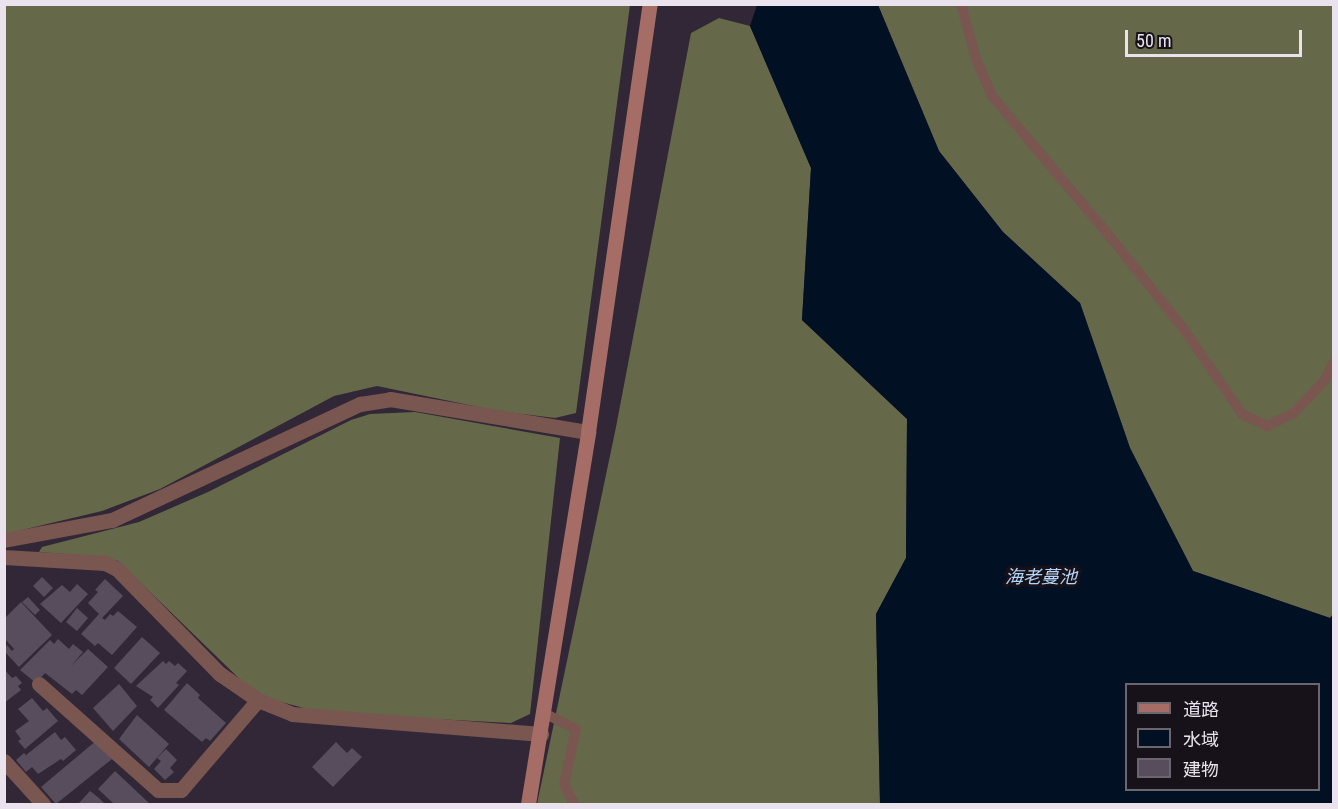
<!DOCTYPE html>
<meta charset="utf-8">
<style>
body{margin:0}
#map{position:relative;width:1338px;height:809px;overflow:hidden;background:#322736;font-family:"Roboto Condensed","Noto Sans JP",sans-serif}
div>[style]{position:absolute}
.forest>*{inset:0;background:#656849}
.water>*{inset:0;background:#011023}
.building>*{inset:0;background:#574d5d}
.lane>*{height:10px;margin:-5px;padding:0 5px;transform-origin:5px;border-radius:5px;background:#7a5651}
.street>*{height:15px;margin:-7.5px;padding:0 7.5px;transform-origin:7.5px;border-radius:7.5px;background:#7a5651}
.secondary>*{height:15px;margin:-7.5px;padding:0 7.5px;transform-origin:7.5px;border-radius:7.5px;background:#a56d65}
span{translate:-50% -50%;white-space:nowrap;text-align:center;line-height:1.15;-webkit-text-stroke:6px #171219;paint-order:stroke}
.water-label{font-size:18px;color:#b4d4f8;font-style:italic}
.frame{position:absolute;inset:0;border:6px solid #eae3ed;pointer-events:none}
.legend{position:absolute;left:1125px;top:683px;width:195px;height:108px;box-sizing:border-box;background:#171219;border:2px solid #6b666e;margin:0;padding:8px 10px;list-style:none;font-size:18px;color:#eae3ed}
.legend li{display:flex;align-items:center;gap:12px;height:30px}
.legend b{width:30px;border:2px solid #6b666e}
.scale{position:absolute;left:1125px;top:30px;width:177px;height:27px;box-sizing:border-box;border:3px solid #eae3ed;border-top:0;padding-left:8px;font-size:18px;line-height:21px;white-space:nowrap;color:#eae3ed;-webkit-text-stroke:4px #171219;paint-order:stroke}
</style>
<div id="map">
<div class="forest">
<div style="clip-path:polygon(5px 5px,630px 5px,576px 413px,555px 418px,498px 411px,377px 386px,334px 396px,160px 489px,102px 511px,5px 534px)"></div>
<div style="clip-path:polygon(878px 5px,1333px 5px,1334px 614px,1330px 618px,1193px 571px,1130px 448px,1080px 303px,1003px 232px,939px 151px)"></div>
<div style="clip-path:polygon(719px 18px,750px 26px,811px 168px,802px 320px,907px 419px,906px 558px,876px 614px,880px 804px,537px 804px,616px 427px,691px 33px)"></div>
<div style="clip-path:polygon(415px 412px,560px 438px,530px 714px,511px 723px,322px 713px,274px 700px,249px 688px,118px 561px,91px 556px,39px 552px,42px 547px,139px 522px,208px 492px,351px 420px,370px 414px)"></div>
</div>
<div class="water">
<div style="clip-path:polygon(evenodd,757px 5px,878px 5px,939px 151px,1003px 232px,1080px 303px,1130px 448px,1193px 571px,1330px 618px,1333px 614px,1333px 804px,880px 804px,876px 614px,906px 558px,907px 419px,802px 320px,811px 168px,750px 26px,757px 5px,1126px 684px,1318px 684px,1318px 790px,1126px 790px,1126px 684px)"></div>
</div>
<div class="building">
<div style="clip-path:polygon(42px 577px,53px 588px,44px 597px,33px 586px)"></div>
<div style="clip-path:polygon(105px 579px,123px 596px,102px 618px,105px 620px,110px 614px,113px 616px,118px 611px,137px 627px,112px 655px,98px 643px,95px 646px,81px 634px,99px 614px,88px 603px,98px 592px,95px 590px)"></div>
<div style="clip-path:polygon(77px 584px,88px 594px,61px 623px,40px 604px,62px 585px,70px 592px)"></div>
<div style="clip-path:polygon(28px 597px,40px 610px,35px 615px,22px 602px)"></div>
<div style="clip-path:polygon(21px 602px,52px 635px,19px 667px,4px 651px,7px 645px,12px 651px,14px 649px,5px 639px,5px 618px)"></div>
<div style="clip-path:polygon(77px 608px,88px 618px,77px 631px,66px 622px)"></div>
<div style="clip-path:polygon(142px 637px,160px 653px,131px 684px,114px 668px)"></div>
<div style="clip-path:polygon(58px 639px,69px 649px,73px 644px,83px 652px,71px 666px,88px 649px,108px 667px,82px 695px,76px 690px,72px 694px,45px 673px,36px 683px,20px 670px,50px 640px,54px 644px)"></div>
<div style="clip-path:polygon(163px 661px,166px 664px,169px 661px,175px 666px,178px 663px,187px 671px,176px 683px,179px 685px,158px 708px,150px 700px,153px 697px,136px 686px)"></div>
<div style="clip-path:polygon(4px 669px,12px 678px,16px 676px,22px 683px,18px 686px,21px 690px,4px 703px)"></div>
<div style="clip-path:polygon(187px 683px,200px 695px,198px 698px,226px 723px,210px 741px,206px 738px,202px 742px,164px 710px)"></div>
<div style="clip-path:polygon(119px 684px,137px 706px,113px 731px,93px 708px)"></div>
<div style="clip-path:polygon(32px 698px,43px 711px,47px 708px,58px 721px,25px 749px,18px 741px,21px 739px,15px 731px,29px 721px,18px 709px)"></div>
<div style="clip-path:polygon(137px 715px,169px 744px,149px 767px,119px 739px)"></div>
<div style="clip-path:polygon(55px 732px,61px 740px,65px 737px,76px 750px,63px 761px,61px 759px,38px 774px,32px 767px,26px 772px,16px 760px,24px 753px,31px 761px,26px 755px)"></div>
<div style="clip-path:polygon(97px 740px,112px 759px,56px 804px,41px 787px)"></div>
<div style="clip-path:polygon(336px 742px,347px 753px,352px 748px,362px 757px,333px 787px,312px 767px)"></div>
<div style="clip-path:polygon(166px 749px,177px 760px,170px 768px,174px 772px,165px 780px,154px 769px,161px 761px,157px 758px)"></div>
<div style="clip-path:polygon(115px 771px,150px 804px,114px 804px,98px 789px)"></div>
<div style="clip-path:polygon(90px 791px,99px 798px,105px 804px,78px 804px)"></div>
</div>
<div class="lane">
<div style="left:961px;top:4px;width:57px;rotate:74.7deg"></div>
<div style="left:976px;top:59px;width:40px;rotate:66.6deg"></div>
<div style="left:992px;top:96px;width:187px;rotate:50deg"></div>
<div style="left:1112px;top:239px;width:114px;rotate:51.4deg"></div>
<div style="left:1183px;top:328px;width:104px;rotate:55.5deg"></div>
<div style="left:1242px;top:414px;width:28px;rotate:26deg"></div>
<div style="left:1267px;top:426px;width:30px;rotate:-26deg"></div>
<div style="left:1294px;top:413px;width:44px;rotate:-46.8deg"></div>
<div style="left:1324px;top:381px;width:21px;rotate:-62deg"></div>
<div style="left:544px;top:713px;width:36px;rotate:27deg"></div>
<div style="left:576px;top:729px;width:56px;rotate:102.3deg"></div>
<div style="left:564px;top:784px;width:22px;rotate:63deg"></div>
</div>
<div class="street">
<div style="left:4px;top:540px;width:110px;rotate:-10.5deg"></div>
<div style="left:112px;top:520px;width:274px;rotate:-25.1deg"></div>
<div style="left:360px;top:404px;width:30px;rotate:-9deg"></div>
<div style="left:390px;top:399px;width:201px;rotate:9.5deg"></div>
<div style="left:4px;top:557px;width:101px;rotate:3.4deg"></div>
<div style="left:105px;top:563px;width:13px;rotate:27deg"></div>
<div style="left:117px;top:569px;width:147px;rotate:45.6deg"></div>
<div style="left:220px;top:674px;width:46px;rotate:34.4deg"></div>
<div style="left:258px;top:700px;width:37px;rotate:22deg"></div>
<div style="left:292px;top:714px;width:250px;rotate:4.6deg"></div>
<div style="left:39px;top:684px;width:159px;rotate:41.7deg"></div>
<div style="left:158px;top:790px;width:23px"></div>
<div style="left:181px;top:790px;width:118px;rotate:-49.5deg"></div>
<div style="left:4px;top:761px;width:58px;rotate:47.8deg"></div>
</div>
<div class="secondary">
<div style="left:528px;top:804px;width:377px;rotate:-80.8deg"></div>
<div style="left:588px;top:432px;width:432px;rotate:-81.8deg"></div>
</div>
<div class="water-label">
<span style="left:1041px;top:577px">海老蔓池</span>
</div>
<div class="frame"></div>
<ul class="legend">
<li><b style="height:8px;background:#a56d65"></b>道路</li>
<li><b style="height:16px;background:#011023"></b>水域</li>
<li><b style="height:16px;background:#574d5d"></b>建物</li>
</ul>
<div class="scale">50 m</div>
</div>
